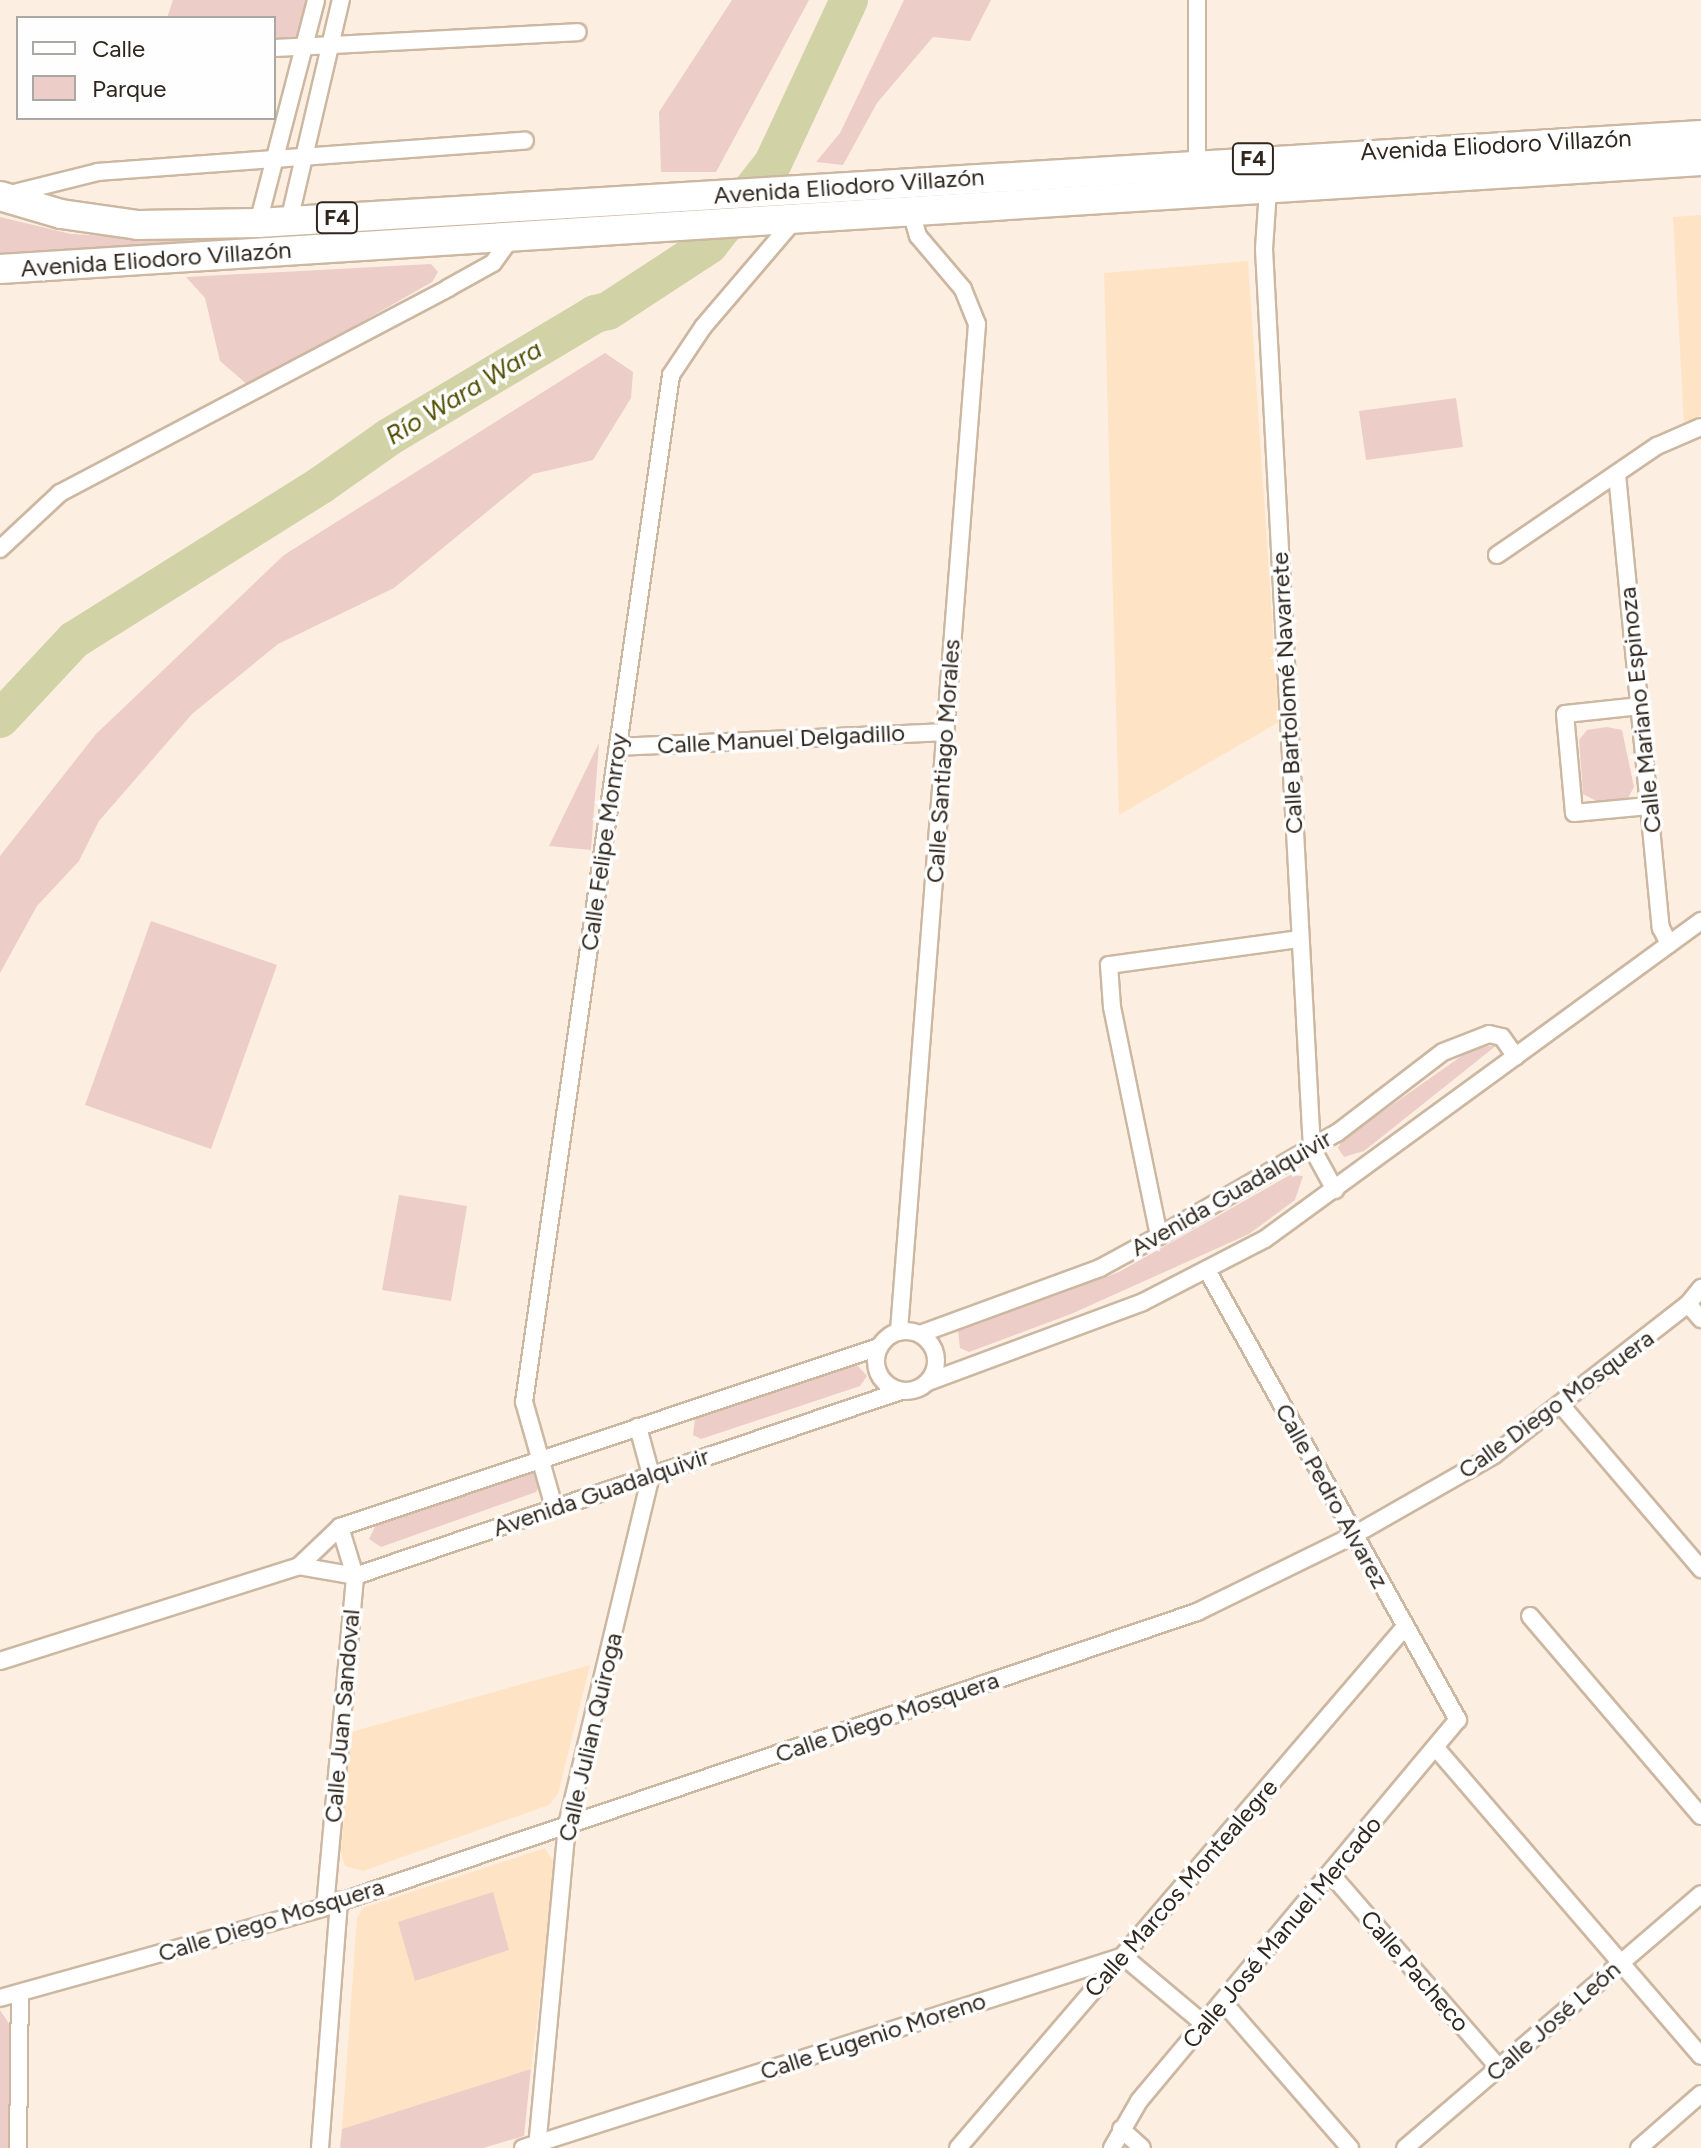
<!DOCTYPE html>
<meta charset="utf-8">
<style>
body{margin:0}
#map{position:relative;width:1701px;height:2148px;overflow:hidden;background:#fcefe1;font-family:Figtree,sans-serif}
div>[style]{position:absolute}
.built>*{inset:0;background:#fee3c5}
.green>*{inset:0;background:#eccdc7}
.river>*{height:38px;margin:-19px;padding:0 19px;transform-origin:19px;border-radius:19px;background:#d1d2a6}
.roads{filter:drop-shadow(2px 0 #ccb7a1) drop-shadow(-2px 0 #ccb7a1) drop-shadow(0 2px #ccb7a1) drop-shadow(0 -2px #ccb7a1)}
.minor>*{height:16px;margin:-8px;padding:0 8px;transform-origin:8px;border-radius:8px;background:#fff}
.minor>.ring{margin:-8px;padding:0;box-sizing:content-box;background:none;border:16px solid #fff;border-radius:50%}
.trunk>*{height:28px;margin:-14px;padding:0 14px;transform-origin:14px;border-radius:14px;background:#fff}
span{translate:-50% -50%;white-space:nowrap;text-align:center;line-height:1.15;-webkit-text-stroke:7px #fefefe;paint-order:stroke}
.shield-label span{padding:2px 6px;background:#fefefe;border:2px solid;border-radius:6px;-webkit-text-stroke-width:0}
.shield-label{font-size:22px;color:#2f271e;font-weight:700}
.street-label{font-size:24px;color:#2f271e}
.water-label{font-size:26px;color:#525004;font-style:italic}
.legend{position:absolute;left:16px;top:16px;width:260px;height:104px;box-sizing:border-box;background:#fefefe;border:2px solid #aba8a4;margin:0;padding:10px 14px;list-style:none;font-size:24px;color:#2f271e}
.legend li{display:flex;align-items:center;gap:16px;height:40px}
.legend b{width:40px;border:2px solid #aba8a4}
</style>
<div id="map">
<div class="built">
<div style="clip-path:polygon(1701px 215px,1701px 415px,1684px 425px,1673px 217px)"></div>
<div style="clip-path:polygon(1248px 261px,1279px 722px,1119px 815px,1104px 273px)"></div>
<div style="clip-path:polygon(590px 1665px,558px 1794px,549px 1805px,363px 1871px,345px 1866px,341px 1853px,351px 1732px)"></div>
<div style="clip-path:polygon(545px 1848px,556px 1866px,531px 2069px,342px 2129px,357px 1918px,363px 1908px)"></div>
</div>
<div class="green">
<div style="clip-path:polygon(173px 0,312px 0,300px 36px,274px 41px,274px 18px,167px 18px)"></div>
<div style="clip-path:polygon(732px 0,809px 0,716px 172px,661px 172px,659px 112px)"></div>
<div style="clip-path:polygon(904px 0,991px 0,970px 41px,933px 37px,877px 103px,843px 165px,816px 162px,840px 133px)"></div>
<div style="clip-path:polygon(0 217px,71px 234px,199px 241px,0 256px)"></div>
<div style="clip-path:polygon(431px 264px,438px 272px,432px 282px,249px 386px,220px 361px,205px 298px,186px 277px)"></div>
<div style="clip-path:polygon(605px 353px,633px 372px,631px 398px,593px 460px,533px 474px,394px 588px,278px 644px,192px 714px,99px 821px,79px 861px,37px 906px,0 973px,0 856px,96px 734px,284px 555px)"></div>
<div style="clip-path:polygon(1456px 398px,1463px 447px,1366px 460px,1359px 411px)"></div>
<div style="clip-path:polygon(1607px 727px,1622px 730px,1634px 787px,1628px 798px,1604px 805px,1583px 794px,1579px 740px,1587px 730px)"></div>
<div style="clip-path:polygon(599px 743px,591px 850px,549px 846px)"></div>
<div style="clip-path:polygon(151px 921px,277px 965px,211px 1149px,85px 1105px)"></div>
<div style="clip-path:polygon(1497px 1045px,1364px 1151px,1344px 1157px,1338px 1148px,1342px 1140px,1473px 1048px)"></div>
<div style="clip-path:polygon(1290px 1175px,1303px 1176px,1295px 1200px,1249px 1234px,1071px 1314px,969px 1352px,960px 1348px,958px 1331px,1119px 1272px)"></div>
<div style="clip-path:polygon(399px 1195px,467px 1206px,451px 1301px,382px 1290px)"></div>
<div style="clip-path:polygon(856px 1364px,867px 1376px,860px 1386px,701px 1439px,693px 1435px,695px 1418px)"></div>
<div style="clip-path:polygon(529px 1471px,536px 1471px,541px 1483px,536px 1492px,381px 1547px,369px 1539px,376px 1525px)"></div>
<div style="clip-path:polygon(493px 1892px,509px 1950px,415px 1981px,398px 1922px)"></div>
<div style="clip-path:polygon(0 2010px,11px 2027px,8px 2148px,0 2148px)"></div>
<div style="clip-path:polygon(531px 2069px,524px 2136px,483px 2148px,340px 2148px,342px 2129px)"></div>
</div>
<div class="river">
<div style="left:0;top:719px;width:108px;rotate:-46.9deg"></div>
<div style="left:74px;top:640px;width:292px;rotate:-32.1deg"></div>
<div style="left:321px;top:485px;width:83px;rotate:-35.2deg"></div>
<div style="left:389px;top:437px;width:240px;rotate:-30.8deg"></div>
<div style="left:595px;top:314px;width:13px;rotate:-13deg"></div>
<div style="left:608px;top:311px;width:121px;rotate:-33.2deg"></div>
<div style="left:709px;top:245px;width:104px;rotate:-52deg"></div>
<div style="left:773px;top:163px;width:180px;rotate:-65deg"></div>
</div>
<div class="roads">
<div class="minor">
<div style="left:1197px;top:0;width:162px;rotate:90deg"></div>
<div style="left:274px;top:48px;width:304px;rotate:-3deg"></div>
<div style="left:1268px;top:190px;width:59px;rotate:93.9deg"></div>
<div style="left:1264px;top:249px;width:882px;rotate:86.95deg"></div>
<div style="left:1311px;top:1130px;width:18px;rotate:87deg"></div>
<div style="left:1312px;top:1148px;width:48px;rotate:61.3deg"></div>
<div style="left:6px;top:195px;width:95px;rotate:-14deg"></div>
<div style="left:98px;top:172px;width:428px;rotate:-4.2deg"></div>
<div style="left:289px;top:221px;width:227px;rotate:-76.8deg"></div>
<div style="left:258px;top:223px;width:230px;rotate:-75.4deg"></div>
<div style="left:1617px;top:474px;width:456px;rotate:84.5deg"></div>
<div style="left:1661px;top:928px;width:18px;rotate:63deg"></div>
<div style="left:0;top:549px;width:82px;rotate:-43deg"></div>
<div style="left:60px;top:493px;width:439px;rotate:-27.8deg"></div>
<div style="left:448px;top:288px;width:51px;rotate:-29.1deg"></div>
<div style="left:493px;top:263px;width:32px;rotate:-54deg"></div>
<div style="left:1497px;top:555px;width:194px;rotate:-34.3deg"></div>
<div style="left:1657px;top:446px;width:48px;rotate:-23.4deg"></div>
<div style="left:1640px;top:706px;width:75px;rotate:173.9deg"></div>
<div style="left:1565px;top:714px;width:99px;rotate:84.8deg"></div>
<div style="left:1574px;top:813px;width:75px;rotate:-5.3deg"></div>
<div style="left:618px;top:747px;width:327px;rotate:-2.6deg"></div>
<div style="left:1159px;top:1236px;width:234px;rotate:-101.6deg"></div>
<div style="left:1112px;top:1007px;width:42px;rotate:-94.1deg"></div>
<div style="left:1109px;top:965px;width:192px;rotate:-7.8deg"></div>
<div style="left:1688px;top:1304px;width:20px;rotate:49deg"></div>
<div class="ring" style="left:876px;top:1331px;width:44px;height:44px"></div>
<div style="left:899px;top:1331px;width:1010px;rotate:-85.57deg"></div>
<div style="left:977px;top:324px;width:38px;rotate:-112deg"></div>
<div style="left:963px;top:289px;width:70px;rotate:-130.3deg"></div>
<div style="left:918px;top:236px;width:25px;rotate:-106deg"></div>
<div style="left:920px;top:1334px;width:192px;rotate:-20.1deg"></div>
<div style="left:1100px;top:1268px;width:67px;rotate:-28.5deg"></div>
<div style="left:1159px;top:1236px;width:206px;rotate:-30.1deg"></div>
<div style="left:1337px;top:1133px;width:133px;rotate:-37.4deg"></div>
<div style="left:1443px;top:1052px;width:49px;rotate:-21.4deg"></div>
<div style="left:1489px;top:1034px;width:13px;rotate:13deg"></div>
<div style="left:1502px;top:1037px;width:24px;rotate:55deg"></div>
<div style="left:928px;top:1382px;width:229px;rotate:-20.4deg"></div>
<div style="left:1143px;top:1302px;width:137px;rotate:-27.3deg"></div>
<div style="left:1265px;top:1239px;width:540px;rotate:-36.11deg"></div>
<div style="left:1561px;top:1405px;width:216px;rotate:49.5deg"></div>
<div style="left:554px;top:1507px;width:109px;rotate:-105.9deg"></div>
<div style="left:524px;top:1402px;width:1037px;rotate:-81.85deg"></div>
<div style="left:671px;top:375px;width:58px;rotate:-56.3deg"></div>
<div style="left:703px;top:327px;width:143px;rotate:-49.5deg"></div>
<div style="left:299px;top:1566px;width:57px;rotate:-43.6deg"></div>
<div style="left:340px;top:1527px;width:568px;rotate:-18.47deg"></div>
<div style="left:1530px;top:1616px;width:263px;rotate:49.5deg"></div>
<div style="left:0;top:1661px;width:314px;rotate:-17.6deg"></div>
<div style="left:299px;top:1566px;width:57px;rotate:10.1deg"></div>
<div style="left:355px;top:1576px;width:576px;rotate:-18.72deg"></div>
<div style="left:1436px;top:1748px;width:406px;rotate:49.3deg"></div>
<div style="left:1331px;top:1874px;width:255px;rotate:49.1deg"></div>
<div style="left:325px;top:1907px;width:332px;rotate:-84.8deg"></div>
<div style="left:355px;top:1576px;width:51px;rotate:-107deg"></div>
<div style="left:1123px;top:1956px;width:106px;rotate:40deg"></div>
<div style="left:0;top:1998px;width:337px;rotate:-15.6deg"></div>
<div style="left:325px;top:1907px;width:921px;rotate:-18.69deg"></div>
<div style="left:1197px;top:1612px;width:175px;rotate:-26.1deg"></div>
<div style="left:1354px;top:1535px;width:161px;rotate:-29.7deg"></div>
<div style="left:1494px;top:1455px;width:246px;rotate:-37.9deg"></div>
<div style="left:1688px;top:1304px;width:21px;rotate:-51deg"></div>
<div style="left:1224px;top:2003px;width:192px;rotate:49deg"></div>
<div style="left:1121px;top:2129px;width:28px;rotate:42deg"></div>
<div style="left:18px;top:2148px;width:155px;rotate:-89.3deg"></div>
<div style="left:320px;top:2148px;width:248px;rotate:-85.6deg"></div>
<div style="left:523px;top:2148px;width:628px;rotate:-17.71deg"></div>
<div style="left:537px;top:2148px;width:324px;rotate:-84.7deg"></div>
<div style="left:567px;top:1825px;width:360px;rotate:-76.5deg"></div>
<div style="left:651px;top:1475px;width:50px;rotate:-105.2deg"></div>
<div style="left:958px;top:2148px;width:685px;rotate:-49.38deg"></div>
<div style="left:1112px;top:2148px;width:54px;rotate:-60.1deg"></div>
<div style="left:1139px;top:2101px;width:497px;rotate:-50.1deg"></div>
<div style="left:1458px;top:1720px;width:513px;rotate:-119.16deg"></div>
<div style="left:1405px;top:2148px;width:390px;rotate:-40.6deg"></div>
<div style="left:1639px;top:2148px;width:82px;rotate:-41.1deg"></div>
</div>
<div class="trunk">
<div style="left:0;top:196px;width:64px;rotate:16.4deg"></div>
<div style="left:61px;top:214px;width:78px;rotate:8.1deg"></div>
<div style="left:138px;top:225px;width:120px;rotate:-1deg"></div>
<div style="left:258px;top:223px;width:1446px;rotate:-3.49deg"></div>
<div style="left:0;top:269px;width:1704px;rotate:-3.63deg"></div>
</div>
</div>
<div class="shield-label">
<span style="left:1253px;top:159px">F4</span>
<span style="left:337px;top:218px">F4</span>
</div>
<div class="street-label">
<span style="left:1496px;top:145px;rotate:-3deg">Avenida Eliodoro Villazón</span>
<span style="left:849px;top:186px;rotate:-4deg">Avenida Eliodoro Villazón</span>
<span style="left:156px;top:259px;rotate:-4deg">Avenida Eliodoro Villazón</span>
<span style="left:1287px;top:693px;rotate:-93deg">Calle Bartolomé Navarrete</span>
<span style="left:1640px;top:710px;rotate:-96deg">Calle Mariano Espinoza</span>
<span style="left:781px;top:739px;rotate:-3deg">Calle Manuel Delgadillo</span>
<span style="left:943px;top:761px;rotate:-86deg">Calle Santiago Morales</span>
<span style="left:604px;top:842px;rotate:-82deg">Calle Felipe Monrroy</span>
<span style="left:1231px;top:1193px;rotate:-30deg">Avenida Guadalquivir</span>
<span style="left:1556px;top:1404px;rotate:-36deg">Calle Diego Mosquera</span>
<span style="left:601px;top:1492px;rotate:-19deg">Avenida Guadalquivir</span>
<span style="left:1332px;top:1496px;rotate:61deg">Calle Pedro Alvarez</span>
<span style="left:342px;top:1716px;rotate:-85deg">Calle Juan Sandoval</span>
<span style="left:887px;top:1717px;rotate:-19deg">Calle Diego Mosquera</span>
<span style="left:590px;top:1737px;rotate:-77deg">Calle Julian Quiroga</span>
<span style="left:1181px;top:1888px;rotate:-49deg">Calle Marcos Montealegre</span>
<span style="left:271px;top:1920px;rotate:-17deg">Calle Diego Mosquera</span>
<span style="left:1282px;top:1932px;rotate:-50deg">Calle José Manuel Mercado</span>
<span style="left:1415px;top:1971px;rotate:49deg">Calle Pacheco</span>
<span style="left:1553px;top:2021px;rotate:-41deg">Calle José León</span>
<span style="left:873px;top:2036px;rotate:-18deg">Calle Eugenio Moreno</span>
</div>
<div class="water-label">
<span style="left:464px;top:393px;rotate:-31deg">Río Wara Wara</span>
</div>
<ul class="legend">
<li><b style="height:10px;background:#fff"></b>Calle</li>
<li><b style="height:22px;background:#eccdc7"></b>Parque</li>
</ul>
</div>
